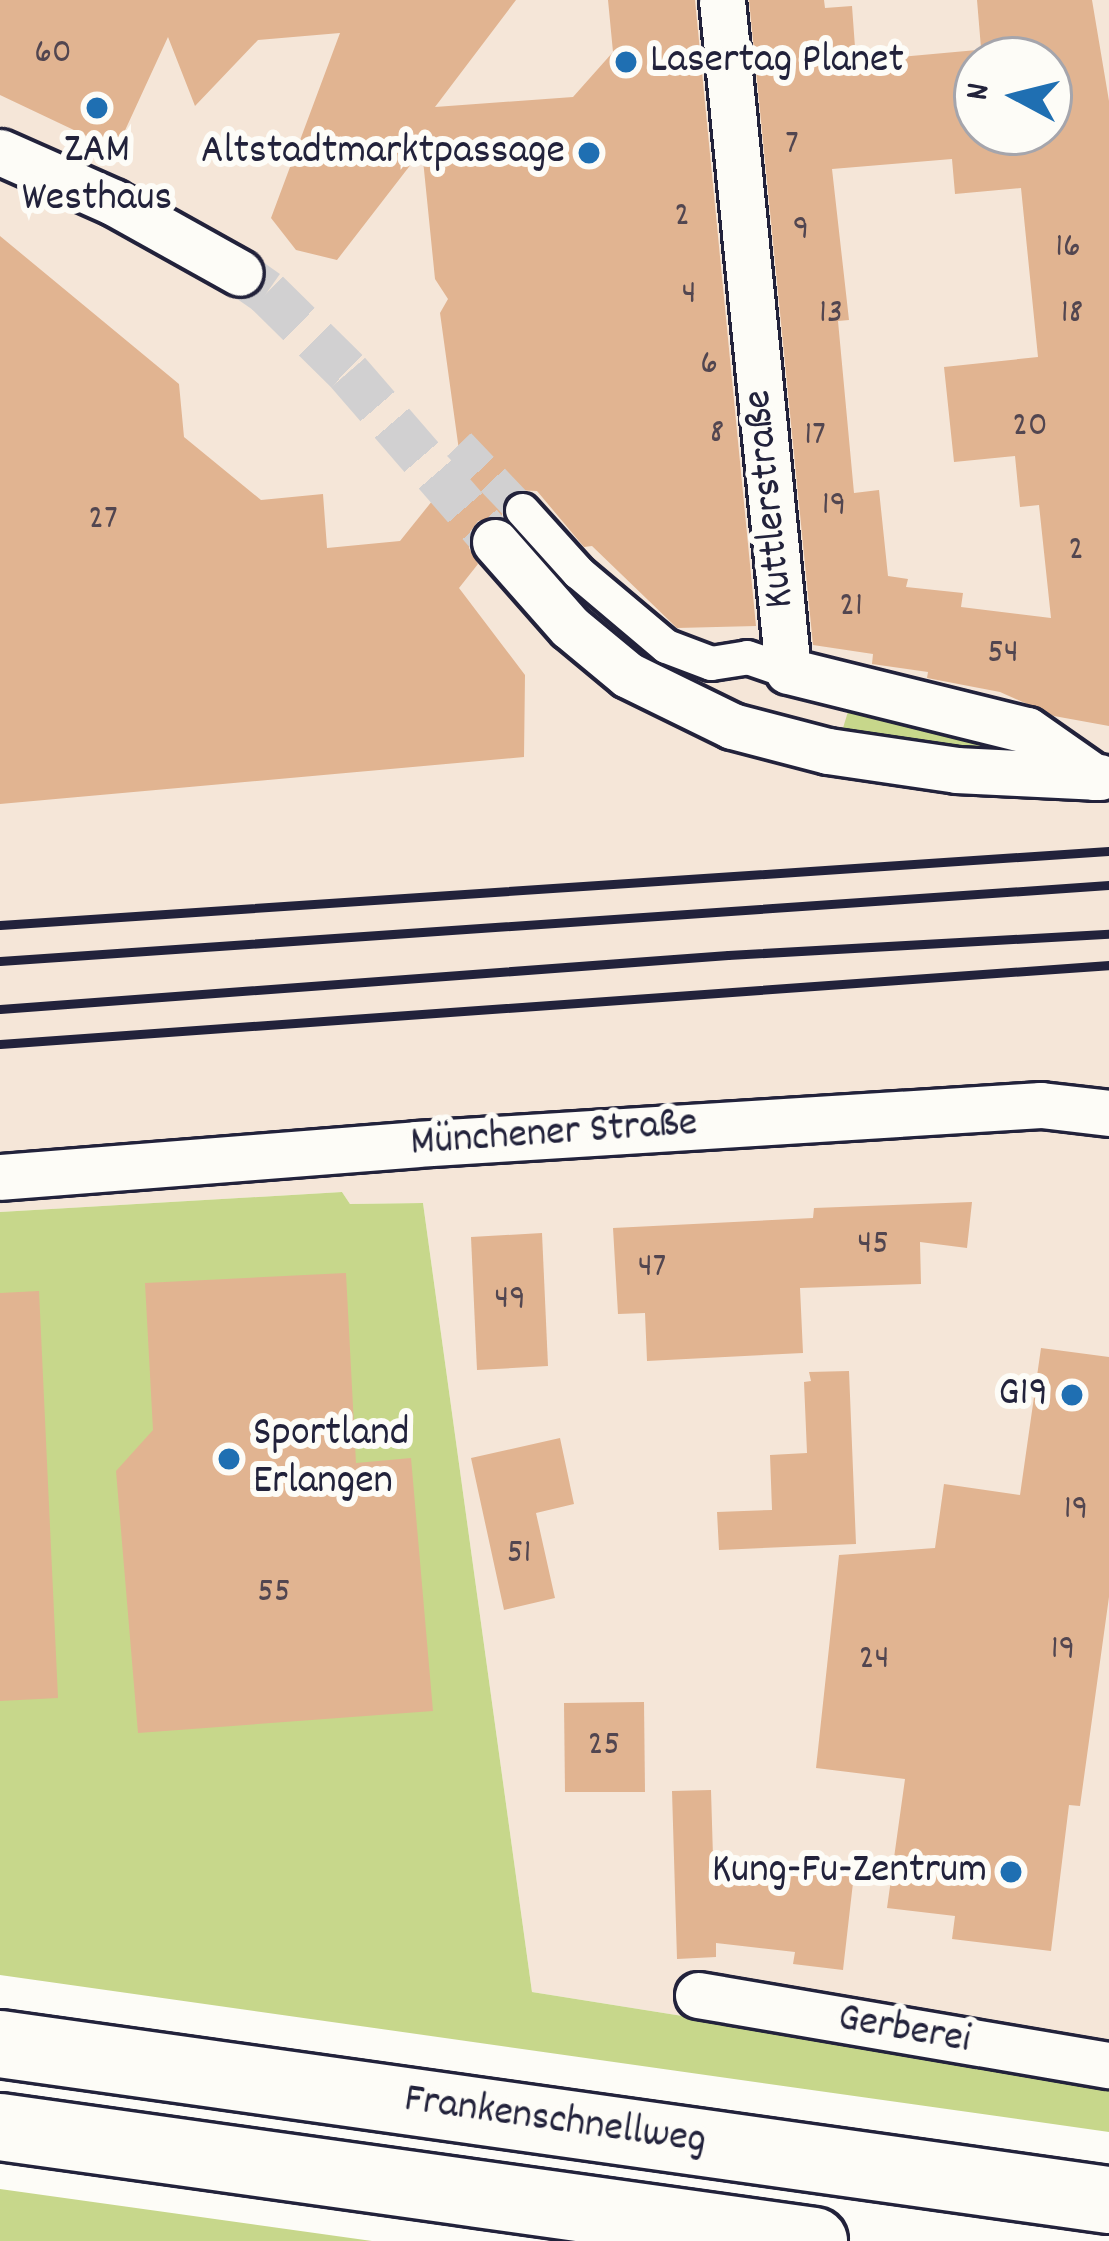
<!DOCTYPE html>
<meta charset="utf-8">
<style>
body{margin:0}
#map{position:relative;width:1109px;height:2241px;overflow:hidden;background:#fdfcf7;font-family:Dekko,sans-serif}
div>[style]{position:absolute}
.built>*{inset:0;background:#f5e6d8}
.green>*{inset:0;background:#c7d78b}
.building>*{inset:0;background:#e1b491}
.pedestrian-tunnel>*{height:33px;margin-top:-16.5px;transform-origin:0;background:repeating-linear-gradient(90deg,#d1d0d1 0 33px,transparent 0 49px)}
.minor-tunnel>*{height:45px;margin-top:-22.5px;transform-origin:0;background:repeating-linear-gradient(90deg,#d1d0d1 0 45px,transparent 0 67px)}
.roads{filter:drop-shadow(3px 0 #22223b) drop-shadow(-3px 0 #22223b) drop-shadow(0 3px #22223b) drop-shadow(0 -3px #22223b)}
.pedestrian>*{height:33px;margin:-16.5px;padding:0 16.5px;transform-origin:16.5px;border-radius:16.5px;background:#fdfcf7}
.minor>*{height:45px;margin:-22.5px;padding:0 22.5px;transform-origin:22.5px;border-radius:22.5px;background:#fdfcf7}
.motorway>*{height:66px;margin:-33px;padding:0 33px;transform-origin:33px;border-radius:33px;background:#fdfcf7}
.rail>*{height:9px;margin:-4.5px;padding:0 4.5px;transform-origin:4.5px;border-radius:4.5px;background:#22223b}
.dots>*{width:33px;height:33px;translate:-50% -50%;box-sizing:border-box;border:6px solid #fdfcf7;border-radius:50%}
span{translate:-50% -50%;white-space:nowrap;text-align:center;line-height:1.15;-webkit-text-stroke:12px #fdfcf7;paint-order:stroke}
.number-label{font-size:36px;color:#524650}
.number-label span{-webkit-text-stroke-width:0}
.poi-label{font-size:42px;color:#22223b}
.left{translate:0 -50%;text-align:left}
.right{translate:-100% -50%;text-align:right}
.street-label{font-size:42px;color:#22223b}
.north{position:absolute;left:953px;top:36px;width:120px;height:120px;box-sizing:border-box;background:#fdfcf7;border:3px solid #a5a5ac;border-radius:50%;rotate:277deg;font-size:33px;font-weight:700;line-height:48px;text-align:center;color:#22223b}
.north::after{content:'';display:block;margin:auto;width:42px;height:54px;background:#1f6fb2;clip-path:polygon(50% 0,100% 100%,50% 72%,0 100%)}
</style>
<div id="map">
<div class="built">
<div style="clip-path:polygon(evenodd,0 0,1109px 0,1109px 2084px,532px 1992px,423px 1203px,350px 1204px,342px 1192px,0 1212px,0 0,977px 60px,1049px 60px,1049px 132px,977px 132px,977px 60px)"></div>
</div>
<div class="green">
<div style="clip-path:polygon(850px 705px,1001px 740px,1019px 756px,924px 746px,843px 728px)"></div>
<div style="clip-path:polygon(342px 1192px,350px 1204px,423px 1203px,532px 1992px,1109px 2084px,1109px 2132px,0 1975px,0 1212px)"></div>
<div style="clip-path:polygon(0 2189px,372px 2241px,0 2241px)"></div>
</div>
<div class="building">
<div style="clip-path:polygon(0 0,516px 0,435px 107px,573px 97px,613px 52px,608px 0,695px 0,756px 626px,677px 628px,592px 546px,584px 547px,537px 491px,517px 490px,503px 502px,502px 516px,478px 521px,470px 532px,469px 548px,478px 564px,459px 588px,525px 675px,524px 757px,0 804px,0 236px,179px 384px,184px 437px,261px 500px,323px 494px,327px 548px,400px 541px,461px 465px,440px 313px,448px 299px,435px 279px,422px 150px,337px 260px,296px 250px,271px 218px,340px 33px,258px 40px,195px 106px,168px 37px,116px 150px,0 95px)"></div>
<div style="clip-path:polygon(evenodd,749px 0,824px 0,825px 8px,852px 6px,856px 61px,977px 50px,977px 132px,1049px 132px,1049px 60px,982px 60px,977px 0,1092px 0,1109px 101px,1109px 726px,1054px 716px,1000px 692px,927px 678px,928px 672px,872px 664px,873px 654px,813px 645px,749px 0,952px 159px,955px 194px,1021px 188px,1038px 357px,944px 367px,954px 462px,1015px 456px,1020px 507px,1039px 505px,1051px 618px,961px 607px,963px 593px,906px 587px,908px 579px,888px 576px,879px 490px,854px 493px,838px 321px,849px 320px,832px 169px,952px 159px)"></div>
<div style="clip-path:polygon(972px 1202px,967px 1248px,920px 1242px,921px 1284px,800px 1288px,803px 1353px,647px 1361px,645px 1313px,618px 1314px,613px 1228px,813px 1218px,814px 1208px)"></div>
<div style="clip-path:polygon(542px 1233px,548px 1366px,477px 1370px,471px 1237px)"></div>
<div style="clip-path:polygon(346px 1273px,356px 1463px,411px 1458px,433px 1711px,138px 1733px,116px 1471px,153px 1430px,145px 1283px)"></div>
<div style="clip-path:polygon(39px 1291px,58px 1698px,0 1701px,0 1293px)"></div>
<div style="clip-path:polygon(1041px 1348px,1109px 1357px,1109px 1597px,1080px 1806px,1069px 1805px,1051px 1951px,952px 1939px,955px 1916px,887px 1908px,905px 1779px,816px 1768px,839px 1555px,935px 1548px,944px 1484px,1020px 1495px)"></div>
<div style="clip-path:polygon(849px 1371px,856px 1544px,719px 1550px,717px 1512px,772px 1510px,770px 1455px,807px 1453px,804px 1382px,811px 1381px,809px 1372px)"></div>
<div style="clip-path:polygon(560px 1438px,574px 1504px,536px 1513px,555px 1598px,504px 1610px,471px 1458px)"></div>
<div style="clip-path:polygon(644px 1702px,645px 1792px,565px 1792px,564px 1703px)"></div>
<div style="clip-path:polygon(711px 1790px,713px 1857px,854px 1874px,843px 1970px,793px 1964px,795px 1952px,716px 1943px,716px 1957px,677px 1959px,672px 1791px)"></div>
</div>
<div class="pedestrian-tunnel">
<div style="left:459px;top:444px;width:91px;rotate:46.3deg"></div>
</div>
<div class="minor-tunnel">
<div style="left:240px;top:273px;width:33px;rotate:35deg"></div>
<div style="left:267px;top:292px;width:114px;rotate:44.6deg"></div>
<div style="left:348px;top:372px;width:225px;rotate:49.1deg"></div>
</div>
<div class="roads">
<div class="pedestrian">
<div style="left:522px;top:510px;width:84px;rotate:47.9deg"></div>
<div style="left:578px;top:572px;width:115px;rotate:40.1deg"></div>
<div style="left:666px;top:646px;width:48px;rotate:20.7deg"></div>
<div style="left:711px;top:663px;width:36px;rotate:-9deg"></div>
<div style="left:747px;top:657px;width:43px;rotate:18.9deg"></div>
</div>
<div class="minor">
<div style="left:722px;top:0;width:674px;rotate:84.38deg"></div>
<div style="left:788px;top:671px;width:246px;rotate:13.9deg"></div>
<div style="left:1027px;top:730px;width:82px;rotate:35deg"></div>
<div style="left:0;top:152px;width:124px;rotate:23.9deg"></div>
<div style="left:113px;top:202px;width:145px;rotate:29.2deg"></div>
<div style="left:495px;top:542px;width:113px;rotate:48.6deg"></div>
<div style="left:570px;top:627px;width:75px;rotate:39.6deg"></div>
<div style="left:628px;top:675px;width:116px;rotate:26.1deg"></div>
<div style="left:732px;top:726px;width:99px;rotate:14.6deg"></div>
<div style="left:828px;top:751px;width:129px;rotate:8.4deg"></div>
<div style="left:956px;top:770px;width:144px;rotate:2.8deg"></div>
<div style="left:0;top:1177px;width:417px;rotate:-4.5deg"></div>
<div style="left:416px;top:1144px;width:626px;rotate:-3.57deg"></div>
<div style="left:1041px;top:1105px;width:68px;rotate:6.7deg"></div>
<div style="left:698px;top:1995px;width:417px;rotate:9.7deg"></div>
</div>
<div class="motorway">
<div style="left:0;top:2044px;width:1120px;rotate:8.01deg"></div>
<div style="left:0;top:2127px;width:822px;rotate:7.97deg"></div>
</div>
</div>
<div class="rail">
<div style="left:0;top:925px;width:1111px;rotate:-3.82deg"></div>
<div style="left:0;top:961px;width:1112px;rotate:-3.92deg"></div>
<div style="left:0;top:1009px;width:730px;rotate:-4.24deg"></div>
<div style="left:728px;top:955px;width:382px;rotate:-3.2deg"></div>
<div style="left:0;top:1044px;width:1112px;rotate:-4.07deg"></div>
</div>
<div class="dots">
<div style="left:626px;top:62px;background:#1f6fb2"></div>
<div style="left:97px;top:108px;background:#1f6fb2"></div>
<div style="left:589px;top:153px;background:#1f6fb2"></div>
<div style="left:1072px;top:1395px;background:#1f6fb2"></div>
<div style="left:229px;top:1459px;background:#1f6fb2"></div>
<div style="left:1011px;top:1872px;background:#1f6fb2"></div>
</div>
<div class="number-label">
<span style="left:53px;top:55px">60</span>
<span style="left:792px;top:146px">7</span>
<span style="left:682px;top:218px">2</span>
<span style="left:801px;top:231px">9</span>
<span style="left:1068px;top:249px">16</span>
<span style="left:689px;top:296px">4</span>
<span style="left:831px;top:315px">13</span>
<span style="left:1072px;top:315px">18</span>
<span style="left:709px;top:366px">6</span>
<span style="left:1030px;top:428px">20</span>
<span style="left:717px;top:435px">8</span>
<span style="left:815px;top:437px">17</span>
<span style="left:834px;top:507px">19</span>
<span style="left:103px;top:521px">27</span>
<span style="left:1076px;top:552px">2</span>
<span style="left:851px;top:608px">21</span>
<span style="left:1003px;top:655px">54</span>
<span style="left:873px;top:1246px">45</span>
<span style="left:652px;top:1269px">47</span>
<span style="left:510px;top:1301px">49</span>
<span style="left:1076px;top:1511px">19</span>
<span style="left:519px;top:1555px">51</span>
<span style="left:274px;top:1594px">55</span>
<span style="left:1063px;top:1651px">19</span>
<span style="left:874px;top:1661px">24</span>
<span style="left:604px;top:1747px">25</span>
</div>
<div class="poi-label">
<span class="left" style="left:650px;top:62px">Lasertag Planet</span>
<span style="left:97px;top:176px">ZAM<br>Westhaus</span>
<span class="right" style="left:565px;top:153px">Altstadtmarktpassage</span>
<span class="right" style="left:1048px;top:1395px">G19</span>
<span class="left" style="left:253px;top:1459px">Sportland<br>Erlangen</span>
<span class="right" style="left:987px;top:1872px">Kung-Fu-Zentrum</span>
</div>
<div class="street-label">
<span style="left:771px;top:499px;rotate:-96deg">Kuttlerstraße</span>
<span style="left:554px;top:1135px;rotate:-4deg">Münchener Straße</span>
<span style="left:904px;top:2031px;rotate:10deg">Gerberei</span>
<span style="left:555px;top:2122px;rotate:8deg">Frankenschnellweg</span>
</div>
<div class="north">N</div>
</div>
